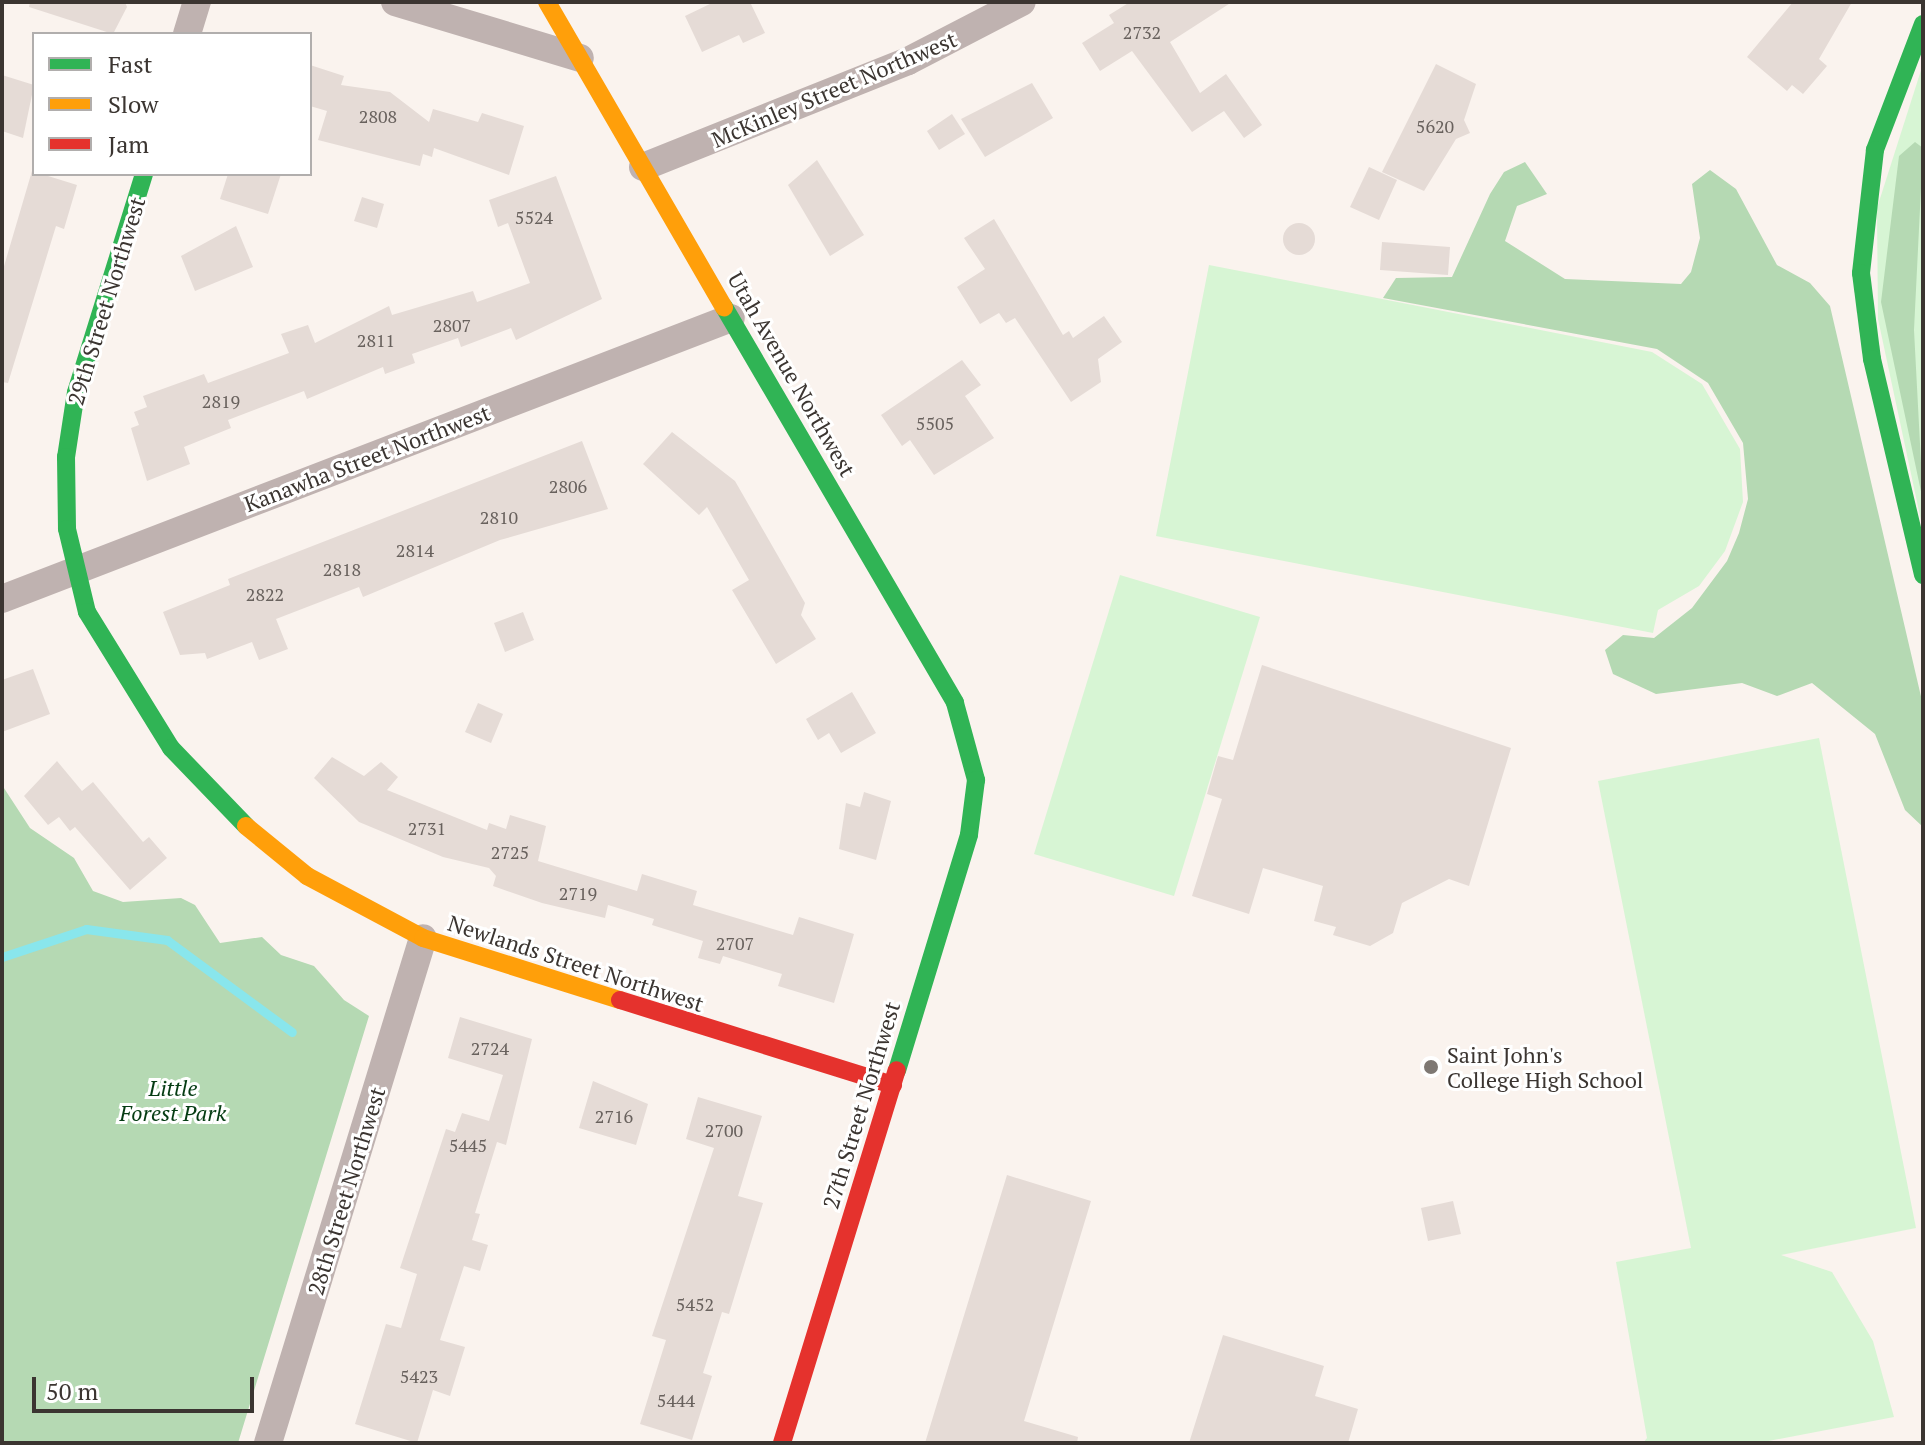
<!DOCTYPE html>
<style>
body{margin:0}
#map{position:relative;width:1925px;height:1445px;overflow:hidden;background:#faf3ee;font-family:"PT Serif",serif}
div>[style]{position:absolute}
.green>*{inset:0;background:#d7f5d4}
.forest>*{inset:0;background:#b5d9b3}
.stream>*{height:9px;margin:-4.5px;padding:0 4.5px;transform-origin:4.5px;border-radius:4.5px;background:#89e6ec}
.building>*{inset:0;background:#e5dbd6}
.round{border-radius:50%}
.street>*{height:28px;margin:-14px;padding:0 14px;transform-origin:14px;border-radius:14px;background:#bfb2b0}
.fast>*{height:18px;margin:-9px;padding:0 9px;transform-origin:9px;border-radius:9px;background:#30b455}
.slow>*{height:18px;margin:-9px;padding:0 9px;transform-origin:9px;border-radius:9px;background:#ff9f0a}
.jam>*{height:18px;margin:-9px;padding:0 9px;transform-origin:9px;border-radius:9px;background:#e5322d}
.dots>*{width:22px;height:22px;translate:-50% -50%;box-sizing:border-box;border:4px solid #fff;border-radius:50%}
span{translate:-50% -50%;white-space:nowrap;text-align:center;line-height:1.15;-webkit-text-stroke:6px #fff;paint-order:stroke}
.number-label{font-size:18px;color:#68615d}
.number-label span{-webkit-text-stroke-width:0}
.street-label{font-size:22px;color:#3b3531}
.poi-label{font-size:22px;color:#3b3531}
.left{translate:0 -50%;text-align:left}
.park-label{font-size:22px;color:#053c13;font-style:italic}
.frame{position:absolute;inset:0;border:4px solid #3b3531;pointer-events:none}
.legend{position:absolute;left:32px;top:32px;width:280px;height:144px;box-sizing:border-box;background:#fff;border:2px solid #b1aead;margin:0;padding:10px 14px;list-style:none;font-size:24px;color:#3b3531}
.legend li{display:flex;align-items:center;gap:16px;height:40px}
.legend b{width:40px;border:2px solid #b1aead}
.scale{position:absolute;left:32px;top:1377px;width:222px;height:36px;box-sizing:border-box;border:4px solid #3b3531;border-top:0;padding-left:10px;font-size:24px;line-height:28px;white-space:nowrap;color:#3b3531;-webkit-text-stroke:6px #fff;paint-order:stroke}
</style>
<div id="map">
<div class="green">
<div style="clip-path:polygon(1923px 64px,1923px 530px,1878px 319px,1877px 208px)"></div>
<div style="clip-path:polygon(1209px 265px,1652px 352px,1702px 384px,1740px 449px,1743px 502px,1725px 551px,1699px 586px,1658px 610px,1653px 633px,1156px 536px)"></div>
<div style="clip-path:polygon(1120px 575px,1260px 617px,1174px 896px,1034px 854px)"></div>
<div style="clip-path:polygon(1819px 738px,1916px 1228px,1781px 1255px,1832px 1272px,1873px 1341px,1894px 1417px,1758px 1443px,1643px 1443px,1647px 1438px,1616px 1262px,1691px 1248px,1598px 781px)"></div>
</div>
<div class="forest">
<div style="clip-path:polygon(1915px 142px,1923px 148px,1914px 330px,1923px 501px,1881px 302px,1899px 156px)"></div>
<div style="clip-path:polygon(1525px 162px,1547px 194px,1517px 206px,1505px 241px,1565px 279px,1681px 284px,1691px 272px,1700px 238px,1692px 184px,1710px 170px,1736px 189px,1777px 265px,1810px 283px,1830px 306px,1923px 705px,1923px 827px,1905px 810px,1875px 734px,1812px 683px,1777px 696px,1742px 683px,1656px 694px,1613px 674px,1605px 650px,1623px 635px,1654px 638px,1692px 608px,1727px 561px,1739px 533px,1748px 499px,1743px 443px,1708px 383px,1657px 349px,1383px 298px,1396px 278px,1452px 277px,1490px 194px,1504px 172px)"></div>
<div style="clip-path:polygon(2px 785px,30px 828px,74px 858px,93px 891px,123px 902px,181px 898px,195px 905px,220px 943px,262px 937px,281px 955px,314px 966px,344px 1000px,369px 1016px,238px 1443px,2px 1443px)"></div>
</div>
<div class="stream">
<div style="left:2px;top:957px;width:89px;rotate:-18.4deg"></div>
<div style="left:86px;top:929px;width:82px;rotate:7.7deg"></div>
<div style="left:167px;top:940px;width:155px;rotate:36.4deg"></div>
</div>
<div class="building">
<div style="clip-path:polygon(30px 2px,125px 2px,127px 7px,113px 34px,29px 7px)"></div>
<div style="clip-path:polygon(714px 2px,750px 2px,765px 33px,743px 43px,739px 35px,702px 52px,685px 16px)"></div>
<div style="clip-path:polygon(1130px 2px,1232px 2px,1170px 42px,1200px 93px,1226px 74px,1262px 125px,1244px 138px,1224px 111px,1192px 132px,1132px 51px,1100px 71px,1082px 43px,1114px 23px,1109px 15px)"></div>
<div style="clip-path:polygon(1793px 2px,1852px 2px,1819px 59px,1827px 66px,1803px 94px,1792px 85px,1787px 91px,1747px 57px)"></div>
<div style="clip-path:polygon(1436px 64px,1476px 84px,1464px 120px,1470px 133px,1456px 139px,1424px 191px,1382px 172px)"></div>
<div style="clip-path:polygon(310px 65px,344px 76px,341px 85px,390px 92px,429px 122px,433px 109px,478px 122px,482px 113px,524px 126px,509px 175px,434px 148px,432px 157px,423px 154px,420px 166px,318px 140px,327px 111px,310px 106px)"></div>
<div style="clip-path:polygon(2px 75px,34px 85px,23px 138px,2px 131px)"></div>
<div style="clip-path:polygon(1032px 83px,1053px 118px,985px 157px,961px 119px)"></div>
<div style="clip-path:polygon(952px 114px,965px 134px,939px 150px,927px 131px)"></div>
<div style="clip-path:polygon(817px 160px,864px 235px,830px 256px,788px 185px)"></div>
<div style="clip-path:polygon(1369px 167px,1397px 180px,1379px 220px,1350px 207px)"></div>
<div style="clip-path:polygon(32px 171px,77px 185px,64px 229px,56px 226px,8px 383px,2px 382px,2px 273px)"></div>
<div style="clip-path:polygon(228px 174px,281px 174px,268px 214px,220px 199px)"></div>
<div style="clip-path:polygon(556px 176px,602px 299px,516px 340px,511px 328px,461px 347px,458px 338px,412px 354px,415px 363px,385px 374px,383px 367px,307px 399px,304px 391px,228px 420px,231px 428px,184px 447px,190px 464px,147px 481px,131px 428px,139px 425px,134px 412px,147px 407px,143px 396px,204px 374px,208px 383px,289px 353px,281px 334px,308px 325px,315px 343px,389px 306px,392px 315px,473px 291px,477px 302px,530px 283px,508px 223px,498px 227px,489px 200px)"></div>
<div style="clip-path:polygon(362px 197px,384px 204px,377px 228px,354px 221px)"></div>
<div style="clip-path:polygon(994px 219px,1063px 335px,1069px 331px,1073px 338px,1104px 316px,1122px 342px,1098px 359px,1101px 382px,1071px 402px,1015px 318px,1006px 323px,999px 313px,980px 324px,957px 287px,985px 269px,964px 238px)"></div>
<div class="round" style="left:1283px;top:223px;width:32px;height:32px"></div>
<div style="clip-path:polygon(236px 226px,253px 267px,195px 291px,181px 256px)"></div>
<div style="clip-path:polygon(1382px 242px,1450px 247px,1448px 275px,1380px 270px)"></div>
<div style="clip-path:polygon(962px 360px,981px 385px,965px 396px,994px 438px,934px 475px,910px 440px,902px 446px,881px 415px)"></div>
<div style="clip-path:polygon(672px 432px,735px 481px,805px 603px,801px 615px,816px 639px,776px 664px,732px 590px,749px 580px,707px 507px,699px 515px,643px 464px)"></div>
<div style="clip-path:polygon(582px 441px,608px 509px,500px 540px,363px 597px,359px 587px,276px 619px,288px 649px,259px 660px,252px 642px,207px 659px,205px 653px,180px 655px,163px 612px,230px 585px,228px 579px)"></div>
<div style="clip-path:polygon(523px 612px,534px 640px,505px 652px,494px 623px)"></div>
<div style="clip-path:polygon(1262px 665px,1511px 748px,1469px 886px,1449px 879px,1402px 903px,1393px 933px,1370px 946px,1333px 935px,1336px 927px,1314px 921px,1323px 886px,1263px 868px,1249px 914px,1192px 896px,1222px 799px,1207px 794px,1218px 756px,1233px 760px)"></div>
<div style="clip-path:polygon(33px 669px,50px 714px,2px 732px,2px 680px)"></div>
<div style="clip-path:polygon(852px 692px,876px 733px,841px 753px,829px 733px,818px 740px,806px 719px)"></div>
<div style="clip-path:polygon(478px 703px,503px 714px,491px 743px,465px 732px)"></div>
<div style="clip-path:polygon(332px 757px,364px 776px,381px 762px,398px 777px,387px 790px,487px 830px,489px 823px,506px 829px,510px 815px,546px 826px,538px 861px,637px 891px,642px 874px,697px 891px,693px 905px,793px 935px,799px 917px,854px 934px,834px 1003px,778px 986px,782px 974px,723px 956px,720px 964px,698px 958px,703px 941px,652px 925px,654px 919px,608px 905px,605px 918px,542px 903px,493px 886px,496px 876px,489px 868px,443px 857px,359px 822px,314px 778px)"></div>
<div style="clip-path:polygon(57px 761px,82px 791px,93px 782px,143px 842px,149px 837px,167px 858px,130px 890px,75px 827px,70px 831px,59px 817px,48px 825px,24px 796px)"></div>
<div style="clip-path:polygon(864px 792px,891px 801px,876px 860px,839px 849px,846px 803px,860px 807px)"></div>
<div style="clip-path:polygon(460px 1017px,532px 1039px,506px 1145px,497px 1142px,475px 1213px,480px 1214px,472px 1240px,488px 1245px,480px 1271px,464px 1266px,440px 1340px,465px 1347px,450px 1396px,433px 1390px,417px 1443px,355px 1424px,386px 1324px,401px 1328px,417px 1274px,400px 1268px,446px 1129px,455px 1132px,462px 1113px,489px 1121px,503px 1075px,448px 1058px)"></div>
<div style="clip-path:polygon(593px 1081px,648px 1104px,636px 1145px,579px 1128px)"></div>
<div style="clip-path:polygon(698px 1097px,762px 1116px,738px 1196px,763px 1203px,729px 1314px,722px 1312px,703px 1373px,712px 1376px,692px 1440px,640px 1424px,666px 1340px,652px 1336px,714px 1148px,686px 1139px)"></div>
<div style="clip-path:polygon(1007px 1175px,1091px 1201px,1024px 1421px,1078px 1437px,1077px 1443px,925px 1443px)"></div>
<div style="clip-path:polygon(1453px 1201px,1461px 1234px,1428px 1241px,1421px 1208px)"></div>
<div style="clip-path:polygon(1223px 1335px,1324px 1366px,1315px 1396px,1358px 1409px,1348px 1443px,1189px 1443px)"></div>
</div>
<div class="street">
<div style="left:395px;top:2px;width:193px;rotate:16.8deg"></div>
<div style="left:187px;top:34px;width:34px;rotate:-73deg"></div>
<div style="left:643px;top:167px;width:285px;rotate:-21.8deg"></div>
<div style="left:908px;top:61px;width:128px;rotate:-27.4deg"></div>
<div style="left:2px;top:599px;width:781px;rotate:-21.08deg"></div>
<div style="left:268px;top:1443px;width:528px;rotate:-72.94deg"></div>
</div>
<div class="fast">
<div style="left:1923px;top:24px;width:135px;rotate:110.9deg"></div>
<div style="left:1875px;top:150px;width:124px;rotate:96.5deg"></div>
<div style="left:1861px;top:273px;width:87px;rotate:82.7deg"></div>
<div style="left:1872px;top:359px;width:222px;rotate:76.7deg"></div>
<div style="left:144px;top:174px;width:228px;rotate:107.3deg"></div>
<div style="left:76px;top:392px;width:66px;rotate:98.7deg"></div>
<div style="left:66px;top:457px;width:72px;rotate:89.2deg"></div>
<div style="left:67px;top:529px;width:85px;rotate:76.5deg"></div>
<div style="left:87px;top:612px;width:160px;rotate:58.3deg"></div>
<div style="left:171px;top:748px;width:108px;rotate:46.1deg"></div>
<div style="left:724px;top:307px;width:458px;rotate:59.7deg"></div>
<div style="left:955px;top:703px;width:80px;rotate:74.7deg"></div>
<div style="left:976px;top:780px;width:55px;rotate:97.3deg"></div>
<div style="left:969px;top:835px;width:246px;rotate:107deg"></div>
</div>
<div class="slow">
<div style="left:547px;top:2px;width:353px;rotate:59.9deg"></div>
<div style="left:246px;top:826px;width:79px;rotate:39.3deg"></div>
<div style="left:307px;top:876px;width:132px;rotate:28.1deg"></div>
<div style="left:423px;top:938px;width:207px;rotate:17.5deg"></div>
</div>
<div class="jam">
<div style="left:620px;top:1000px;width:286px;rotate:17.3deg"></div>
<div style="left:782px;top:1443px;width:390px;rotate:-72.9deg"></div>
</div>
<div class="dots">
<div style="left:1431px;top:1067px;background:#7e7873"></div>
</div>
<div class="number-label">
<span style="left:1142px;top:32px">2732</span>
<span style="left:378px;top:116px">2808</span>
<span style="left:1435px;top:126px">5620</span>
<span style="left:534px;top:217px">5524</span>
<span style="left:452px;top:325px">2807</span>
<span style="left:376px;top:340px">2811</span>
<span style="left:221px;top:401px">2819</span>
<span style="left:935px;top:423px">5505</span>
<span style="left:568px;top:486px">2806</span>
<span style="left:499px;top:517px">2810</span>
<span style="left:415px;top:550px">2814</span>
<span style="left:342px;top:569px">2818</span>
<span style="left:265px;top:594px">2822</span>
<span style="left:427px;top:828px">2731</span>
<span style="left:510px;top:852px">2725</span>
<span style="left:578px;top:893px">2719</span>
<span style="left:735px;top:943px">2707</span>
<span style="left:490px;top:1048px">2724</span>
<span style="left:614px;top:1116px">2716</span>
<span style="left:724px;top:1130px">2700</span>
<span style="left:468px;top:1145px">5445</span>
<span style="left:695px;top:1304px">5452</span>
<span style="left:419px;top:1376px">5423</span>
<span style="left:676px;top:1400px">5444</span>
</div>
<div class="street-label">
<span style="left:834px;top:89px;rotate:-23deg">McKinley Street Northwest</span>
<span style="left:106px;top:301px;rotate:-73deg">29th Street Northwest</span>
<span style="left:792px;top:374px;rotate:60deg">Utah Avenue Northwest</span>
<span style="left:367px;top:458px;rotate:-21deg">Kanawha Street Northwest</span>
<span style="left:576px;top:963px;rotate:18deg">Newlands Street Northwest</span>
<span style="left:861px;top:1105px;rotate:-73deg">27th Street Northwest</span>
<span style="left:346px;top:1191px;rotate:-73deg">28th Street Northwest</span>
</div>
<div class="poi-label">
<span class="left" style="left:1447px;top:1067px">Saint John's<br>College High School</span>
</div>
<div class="park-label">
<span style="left:173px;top:1100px">Little<br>Forest Park</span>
</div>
<div class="frame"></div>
<ul class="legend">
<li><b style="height:10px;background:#30b455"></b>Fast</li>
<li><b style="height:10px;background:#ff9f0a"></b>Slow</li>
<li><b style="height:10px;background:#e5322d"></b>Jam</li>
</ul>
<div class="scale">50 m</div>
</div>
